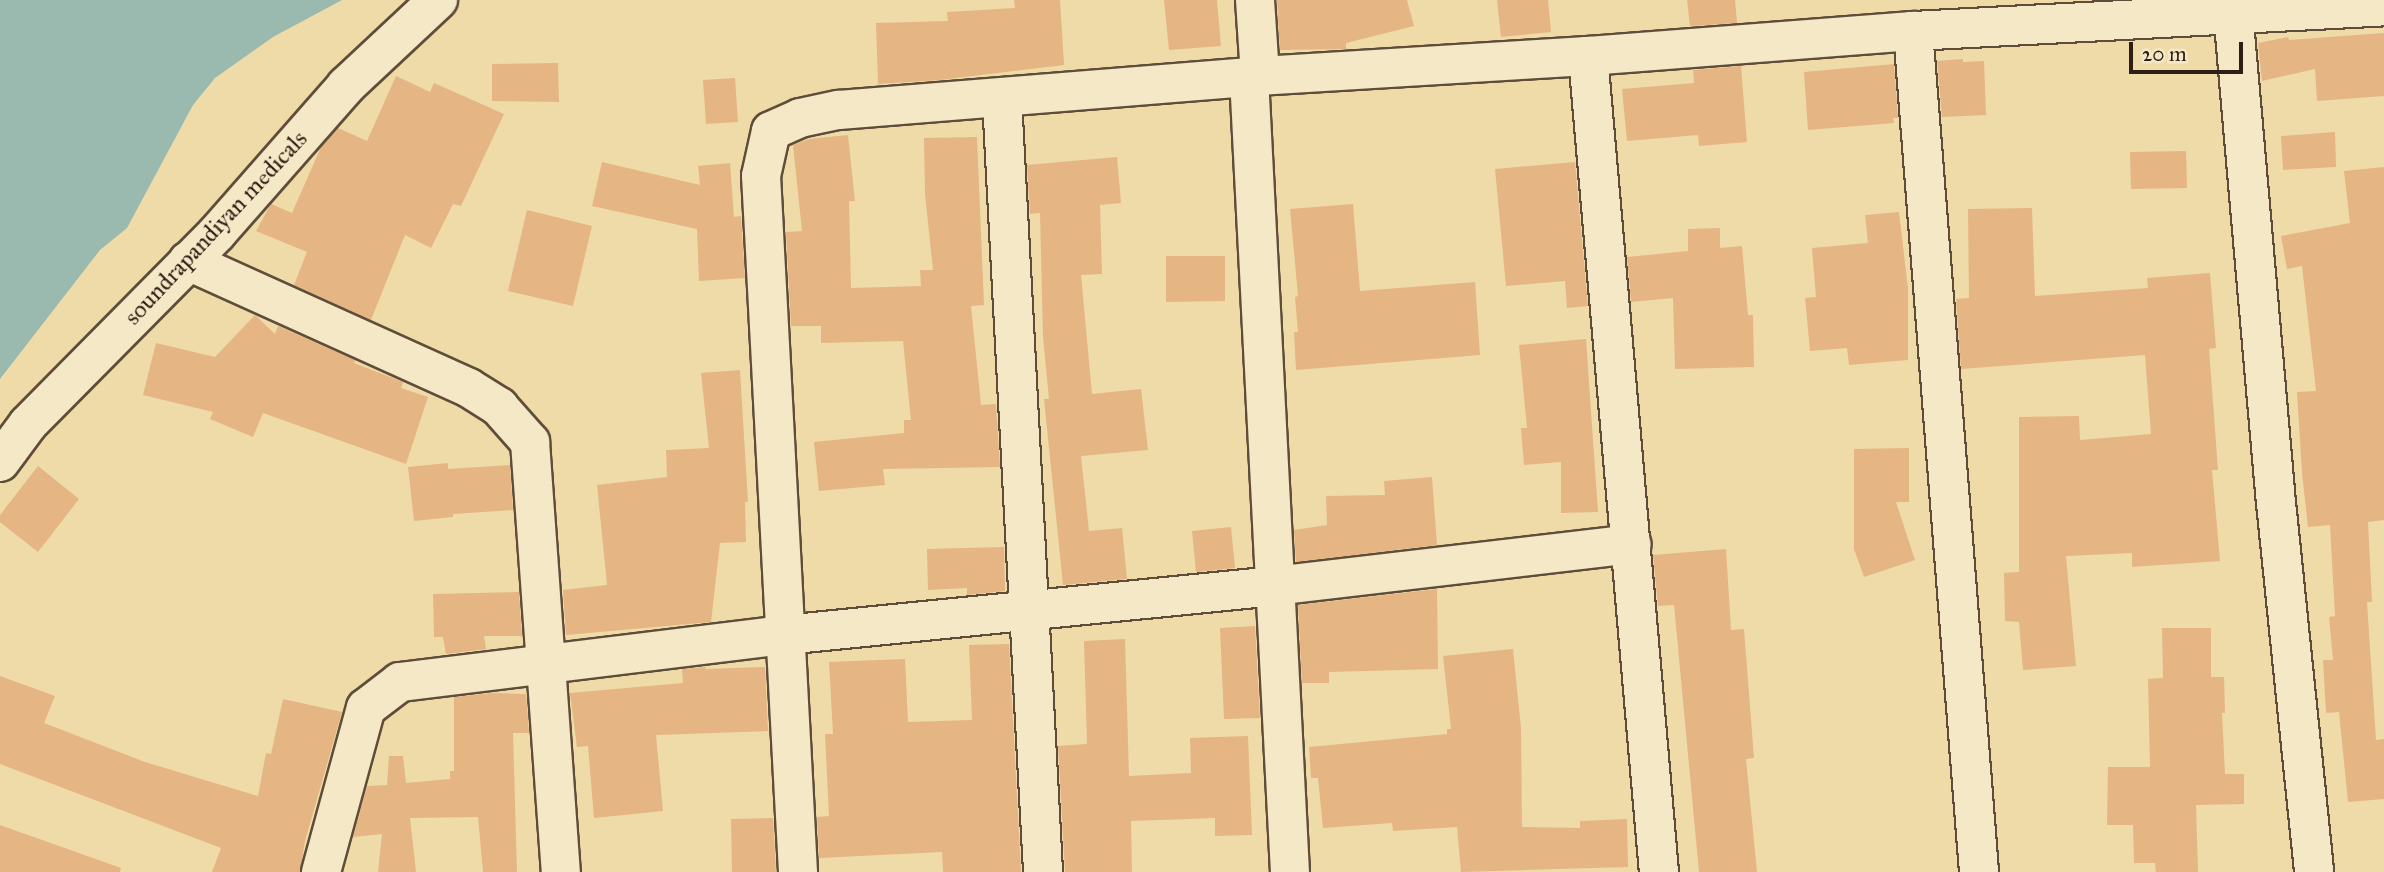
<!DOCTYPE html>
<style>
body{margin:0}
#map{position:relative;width:2384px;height:872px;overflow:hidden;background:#eedba8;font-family:"IM FELL Great Primer",serif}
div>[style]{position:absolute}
.water>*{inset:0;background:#9bbaaf}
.building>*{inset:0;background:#e6b584}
.roads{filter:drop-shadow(2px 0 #5f4d3a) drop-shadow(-2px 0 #5f4d3a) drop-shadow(0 2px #5f4d3a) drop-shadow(0 -2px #5f4d3a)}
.minor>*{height:38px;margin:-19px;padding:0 19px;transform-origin:19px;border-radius:19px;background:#f4e8c6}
.secondary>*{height:38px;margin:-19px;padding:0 19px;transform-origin:19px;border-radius:19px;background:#f4e8c6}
span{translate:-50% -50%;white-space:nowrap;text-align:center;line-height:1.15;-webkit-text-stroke:6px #f4e8c6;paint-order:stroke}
.street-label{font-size:24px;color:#2f1e15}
.scale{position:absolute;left:2129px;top:42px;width:114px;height:32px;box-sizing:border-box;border:4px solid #2f1e15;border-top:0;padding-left:9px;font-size:21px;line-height:24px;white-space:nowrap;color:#2f1e15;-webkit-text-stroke:5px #f4e8c6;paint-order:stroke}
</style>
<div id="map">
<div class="water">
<div style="clip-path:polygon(0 0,342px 0,273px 37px,215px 78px,193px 105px,127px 228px,100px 250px,0 379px)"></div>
</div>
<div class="building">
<div style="clip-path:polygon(1014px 0,1060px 0,1064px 65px,940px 80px,878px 84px,876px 23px,948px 21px,947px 12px,1015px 8px)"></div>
<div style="clip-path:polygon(1164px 0,1217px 0,1221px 46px,1169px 50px)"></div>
<div style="clip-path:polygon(1277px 0,1407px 0,1414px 26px,1346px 43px,1346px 49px,1280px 50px)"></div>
<div style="clip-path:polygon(1497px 0,1548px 0,1551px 32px,1501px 37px)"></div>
<div style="clip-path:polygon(1687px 0,1735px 0,1737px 23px,1690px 26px)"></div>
<div style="clip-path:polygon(2384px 33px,2384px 96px,2317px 101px,2315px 69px,2262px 81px,2258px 43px,2288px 37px,2289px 40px)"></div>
<div style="clip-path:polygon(1963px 59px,1963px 62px,1984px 61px,1986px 115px,1942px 117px,1937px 61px)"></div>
<div style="clip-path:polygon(558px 63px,559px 102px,492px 101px,492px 64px)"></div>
<div style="clip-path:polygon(1894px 64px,1898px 118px,1893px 118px,1894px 123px,1808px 130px,1804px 72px)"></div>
<div style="clip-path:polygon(1741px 66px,1747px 142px,1699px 146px,1698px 135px,1627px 141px,1622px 89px,1694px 83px,1693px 70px)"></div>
<div style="clip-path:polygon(396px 76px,430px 92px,434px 83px,504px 114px,461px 206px,453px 204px,431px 248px,405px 235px,371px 320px,294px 285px,307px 252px,256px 231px,271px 204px,292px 213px,321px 147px,338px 128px,367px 141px)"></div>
<div style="clip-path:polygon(735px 78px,738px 122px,706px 124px,703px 80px)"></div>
<div style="clip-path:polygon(2335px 132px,2336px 167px,2283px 170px,2281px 136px)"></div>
<div style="clip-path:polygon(848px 135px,855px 201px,849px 201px,851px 288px,921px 286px,920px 270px,933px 270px,925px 194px,924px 138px,977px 137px,984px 305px,971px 306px,981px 405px,996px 404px,1000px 467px,883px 469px,885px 485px,819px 491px,814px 442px,904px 433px,904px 420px,911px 420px,903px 341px,821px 343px,821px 326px,791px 326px,786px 232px,802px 231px,793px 145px,809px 139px)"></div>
<div style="clip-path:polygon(2186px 151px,2187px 188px,2131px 189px,2130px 152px)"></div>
<div style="clip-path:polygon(1117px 157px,1121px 203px,1100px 205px,1102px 274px,1081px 275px,1092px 394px,1141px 389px,1148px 450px,1081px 456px,1089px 531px,1122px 528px,1127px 579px,1063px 585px,1044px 399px,1049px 399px,1043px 337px,1040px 213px,1030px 214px,1027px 165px)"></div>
<div style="clip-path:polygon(602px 162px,700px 185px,698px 166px,730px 163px,734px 217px,741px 216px,745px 278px,699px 281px,697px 229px,592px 206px)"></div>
<div style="clip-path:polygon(1575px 162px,1588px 306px,1567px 308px,1565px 281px,1506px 286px,1495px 169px)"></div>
<div style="clip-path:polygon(2384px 167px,2384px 520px,2368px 522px,2372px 602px,2367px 602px,2376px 740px,2384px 739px,2384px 799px,2348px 802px,2339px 712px,2326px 713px,2323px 660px,2333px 660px,2329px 617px,2335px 616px,2330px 525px,2308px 527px,2302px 473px,2297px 392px,2316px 391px,2302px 266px,2287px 269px,2281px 236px,2350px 223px,2344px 171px)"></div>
<div style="clip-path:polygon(1353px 204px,1360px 291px,1475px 282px,1480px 355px,1296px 370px,1294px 332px,1298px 332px,1295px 297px,1298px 296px,1290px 209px)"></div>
<div style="clip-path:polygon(2032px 208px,2035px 296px,2148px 288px,2147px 278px,2210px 273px,2216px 348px,2209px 349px,2218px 470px,2212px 470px,2220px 561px,2132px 567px,2132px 553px,2066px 556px,2076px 666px,2023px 670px,2019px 622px,2005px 621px,2004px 573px,2019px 572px,2019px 417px,2079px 416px,2080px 440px,2151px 434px,2145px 355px,1961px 369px,1956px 299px,1969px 298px,1968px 209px)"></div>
<div style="clip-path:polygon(527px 210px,592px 226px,573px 306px,508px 291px)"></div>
<div style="clip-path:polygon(1899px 212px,1908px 289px,1908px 360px,1849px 365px,1847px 348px,1810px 351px,1805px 298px,1816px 297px,1812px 248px,1868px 243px,1865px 215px)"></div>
<div style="clip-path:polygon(1720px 228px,1720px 248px,1742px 246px,1748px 315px,1753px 315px,1754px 367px,1675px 369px,1673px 298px,1631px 302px,1627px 257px,1688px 251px,1688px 229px)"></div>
<div style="clip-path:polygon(1166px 256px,1225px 256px,1225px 301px,1166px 302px)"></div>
<div style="clip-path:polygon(255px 315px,275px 334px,278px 326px,355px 360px,354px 363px,403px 382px,401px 388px,428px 397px,406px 464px,263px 413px,253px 437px,210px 419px,213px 412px,143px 395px,156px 343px,215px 357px)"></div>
<div style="clip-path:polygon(1586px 339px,1598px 512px,1561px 513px,1561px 462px,1524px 465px,1521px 428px,1527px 428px,1519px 345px)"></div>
<div style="clip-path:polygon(740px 370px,748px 502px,745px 502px,746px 542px,720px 543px,711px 622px,566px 635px,563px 590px,607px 585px,597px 485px,667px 477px,666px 450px,709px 448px,701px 373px)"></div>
<div style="clip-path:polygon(1909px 448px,1909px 502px,1896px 502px,1915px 560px,1864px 577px,1854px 549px,1854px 449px)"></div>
<div style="clip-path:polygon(448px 463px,448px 469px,510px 465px,513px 510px,453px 514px,453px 517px,414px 521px,408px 467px)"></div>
<div style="clip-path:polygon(38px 466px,79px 499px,38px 552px,0 522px,0 515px)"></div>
<div style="clip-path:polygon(1432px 477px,1437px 545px,1296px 562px,1294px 530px,1327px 525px,1326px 496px,1385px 495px,1384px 481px)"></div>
<div style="clip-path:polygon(1231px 527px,1235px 568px,1196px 572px,1192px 531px)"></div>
<div style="clip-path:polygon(1004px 547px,1005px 591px,967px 595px,967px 588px,928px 590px,927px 549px)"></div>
<div style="clip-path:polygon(1726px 549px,1731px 630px,1744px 629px,1754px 758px,1746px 759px,1757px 872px,1699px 872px,1674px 605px,1658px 606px,1653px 555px)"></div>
<div style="clip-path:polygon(1437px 589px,1438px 669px,1329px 672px,1329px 683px,1302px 683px,1298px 605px)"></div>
<div style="clip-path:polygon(519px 592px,522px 636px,484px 636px,486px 649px,446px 654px,443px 637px,434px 637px,433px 594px)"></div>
<div style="clip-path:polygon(1255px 626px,1260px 718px,1224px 719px,1220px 628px)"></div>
<div style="clip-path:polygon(2162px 628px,2211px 628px,2211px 677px,2224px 677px,2225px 713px,2222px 713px,2225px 774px,2244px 774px,2244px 804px,2196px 805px,2198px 872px,2156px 872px,2155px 863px,2134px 863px,2133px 825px,2107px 825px,2108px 767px,2150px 767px,2148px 679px,2163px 678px)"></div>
<div style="clip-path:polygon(1125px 639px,1129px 776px,1191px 773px,1190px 738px,1248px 736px,1252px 835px,1215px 836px,1215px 818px,1131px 821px,1132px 872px,1065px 872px,1058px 746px,1087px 744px,1084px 641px)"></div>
<div style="clip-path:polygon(1009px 644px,1021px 872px,943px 872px,942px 852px,819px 858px,817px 817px,829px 816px,825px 734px,833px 734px,829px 662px,905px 659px,908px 722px,972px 720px,969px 645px)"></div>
<div style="clip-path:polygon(1513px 649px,1521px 728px,1522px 827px,1580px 828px,1580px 821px,1627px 819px,1628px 867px,1461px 872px,1457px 827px,1393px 831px,1392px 823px,1323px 828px,1318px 778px,1311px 778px,1309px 747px,1447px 734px,1447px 729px,1451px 729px,1443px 656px)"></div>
<div style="clip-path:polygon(706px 667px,706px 669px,765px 667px,768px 731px,656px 735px,663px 811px,594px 818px,588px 746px,577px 747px,570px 693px,683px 683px,682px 669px)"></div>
<div style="clip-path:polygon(0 676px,55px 696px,44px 723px,145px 762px,258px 796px,266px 753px,271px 754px,283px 699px,342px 712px,305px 841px,300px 872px,212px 872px,221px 848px,0 764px)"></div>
<div style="clip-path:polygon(492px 693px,526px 694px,529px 733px,513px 733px,517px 872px,483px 872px,478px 817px,410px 818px,416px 872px,378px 872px,382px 834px,353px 837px,367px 786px,387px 785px,389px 756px,403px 756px,406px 783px,450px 779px,450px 771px,454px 771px,454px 697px)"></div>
<div style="clip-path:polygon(773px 818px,776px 872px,732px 872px,731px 819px)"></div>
<div style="clip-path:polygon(0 825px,121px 868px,120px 872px,0 872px)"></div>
</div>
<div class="roads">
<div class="minor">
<div style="left:1255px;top:0;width:76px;rotate:86.2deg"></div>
<div style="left:2232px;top:0;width:495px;rotate:85deg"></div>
<div style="left:2275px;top:493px;width:381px;rotate:84.1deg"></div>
<div style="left:1913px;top:31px;width:844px;rotate:85.51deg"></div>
<div style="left:1588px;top:56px;width:819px;rotate:85.03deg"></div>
<div style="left:1249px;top:77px;width:796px;rotate:87.05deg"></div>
<div style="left:1002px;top:99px;width:774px;rotate:86.96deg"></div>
<div style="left:188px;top:261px;width:308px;rotate:24.3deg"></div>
<div style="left:469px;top:388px;width:36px;rotate:32deg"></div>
<div style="left:499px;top:407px;width:47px;rotate:48.5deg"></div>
<div style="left:530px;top:442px;width:431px;rotate:85.9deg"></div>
<div style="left:321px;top:872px;width:170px;rotate:-74.7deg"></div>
<div style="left:366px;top:708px;width:43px;rotate:-37.4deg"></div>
<div style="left:400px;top:682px;width:387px;rotate:-7deg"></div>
<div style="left:784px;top:635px;width:493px;rotate:-5.7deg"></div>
<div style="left:1275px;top:586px;width:359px;rotate:-6.7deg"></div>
<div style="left:798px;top:872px;width:697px;rotate:-93.04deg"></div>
<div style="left:761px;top:176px;width:46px;rotate:-77.5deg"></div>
<div style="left:771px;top:131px;width:32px;rotate:-24deg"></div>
<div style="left:800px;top:118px;width:40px;rotate:-12deg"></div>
<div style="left:839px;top:110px;width:422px;rotate:-4.6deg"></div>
<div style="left:1260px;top:76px;width:329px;rotate:-3.5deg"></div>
<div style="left:1588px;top:56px;width:326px;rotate:-4.4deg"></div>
<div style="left:1913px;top:31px;width:472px;rotate:-3deg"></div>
</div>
<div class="secondary">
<div style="left:0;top:462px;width:47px;rotate:-53.6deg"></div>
<div style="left:28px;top:424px;width:269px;rotate:-45.3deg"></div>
<div style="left:217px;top:233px;width:196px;rotate:-48.7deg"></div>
<div style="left:346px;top:86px;width:126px;rotate:-43.1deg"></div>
</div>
</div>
<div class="street-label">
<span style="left:216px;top:228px;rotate:-47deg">soundrapandiyan medicals</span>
</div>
<div class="scale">20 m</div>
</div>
